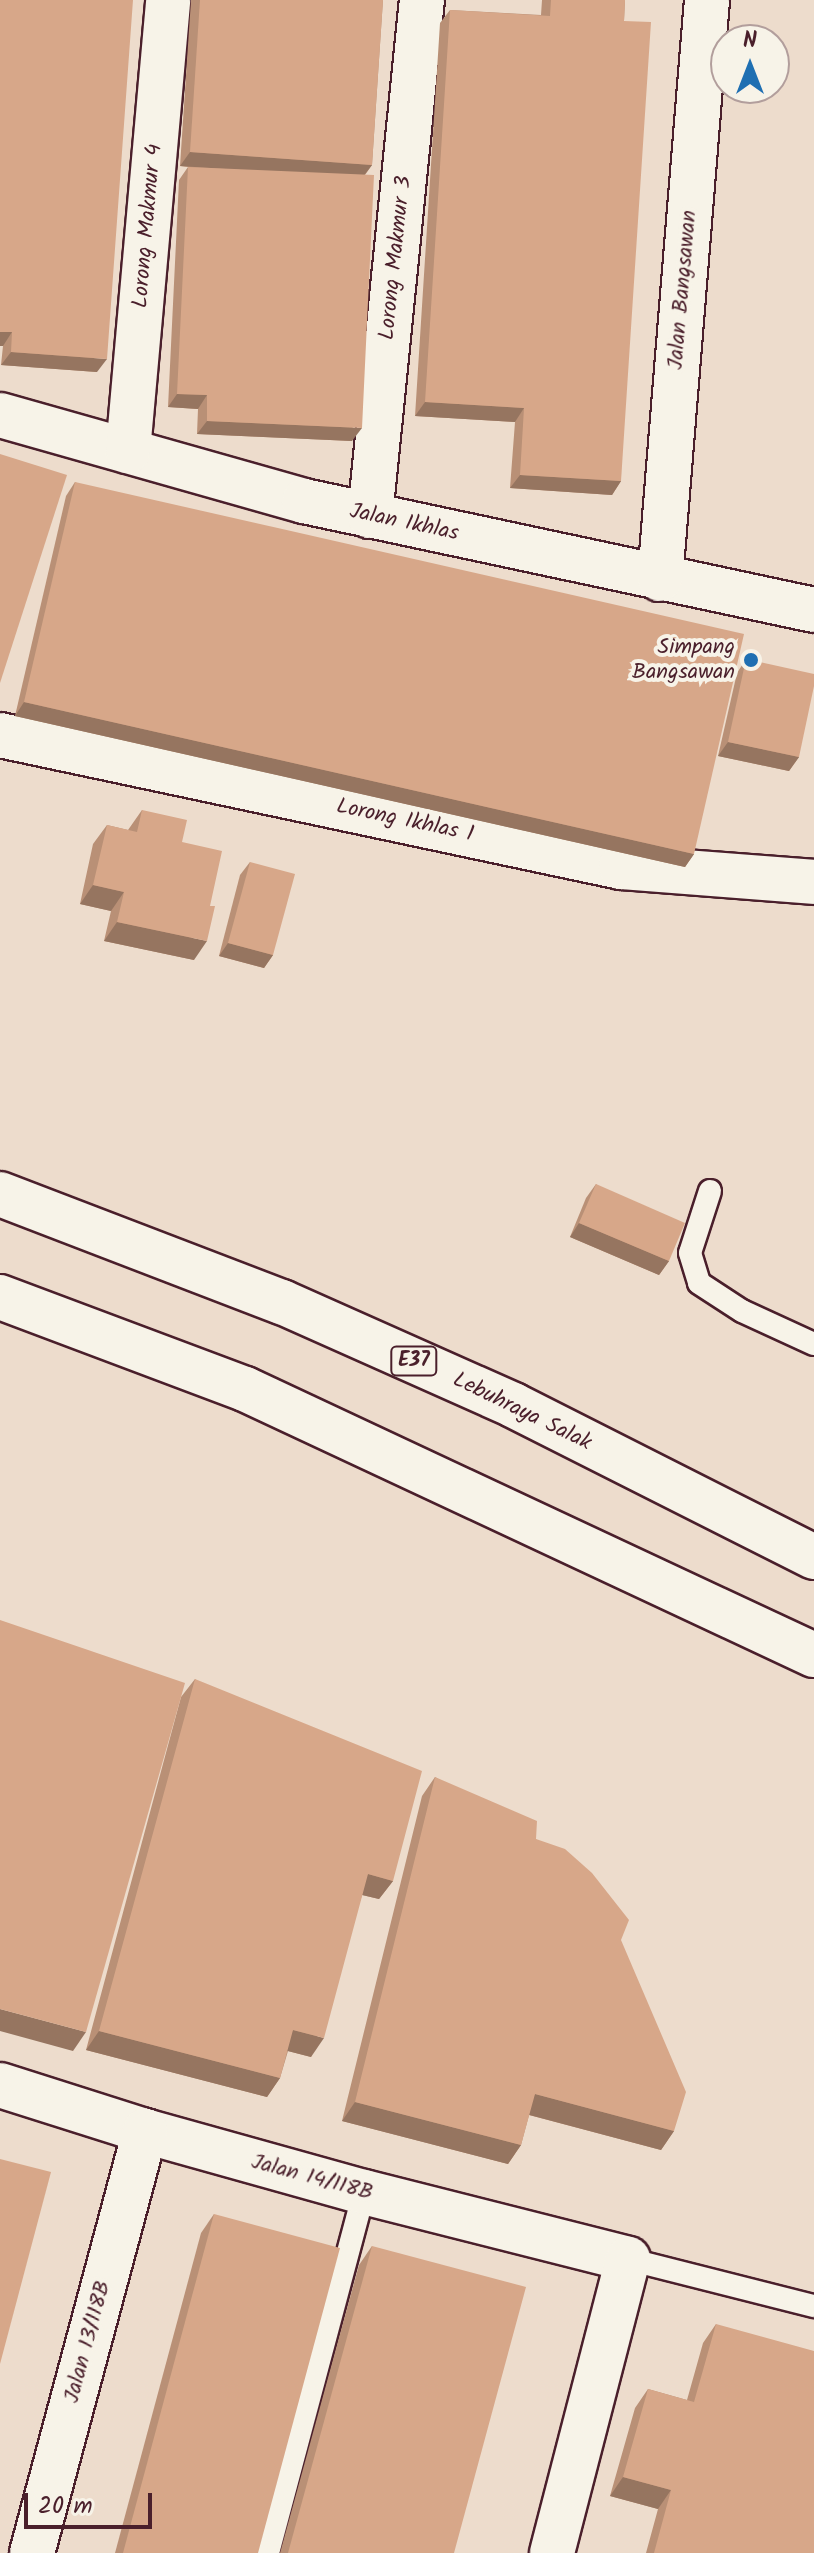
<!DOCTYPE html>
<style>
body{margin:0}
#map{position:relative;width:814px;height:2553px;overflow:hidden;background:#eddccc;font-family:Kalam,sans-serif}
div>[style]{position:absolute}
.roads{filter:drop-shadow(2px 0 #4a1f2b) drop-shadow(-2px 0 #4a1f2b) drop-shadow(0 2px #4a1f2b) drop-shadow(0 -2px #4a1f2b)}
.service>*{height:22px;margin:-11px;padding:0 11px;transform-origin:11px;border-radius:11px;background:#f7f3e8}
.minor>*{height:44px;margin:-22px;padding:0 22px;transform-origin:22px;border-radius:22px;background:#f7f3e8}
.trunk>*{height:44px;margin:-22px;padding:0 22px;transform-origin:22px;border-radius:22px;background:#f7f3e8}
.wall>*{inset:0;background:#b99076}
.shaded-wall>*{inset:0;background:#967560}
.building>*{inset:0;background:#d7a789}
.dots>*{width:22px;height:22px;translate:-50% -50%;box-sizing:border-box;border:4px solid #f7f3e8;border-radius:50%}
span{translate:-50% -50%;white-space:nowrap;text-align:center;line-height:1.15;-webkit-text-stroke:8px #f7f3e8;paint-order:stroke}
.shield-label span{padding:2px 6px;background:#f7f3e8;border:2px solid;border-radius:6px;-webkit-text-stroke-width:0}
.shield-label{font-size:20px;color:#4a1f2b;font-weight:700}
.street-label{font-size:22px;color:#4a1f2b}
.poi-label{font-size:22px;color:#4a1f2b}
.right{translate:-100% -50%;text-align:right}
.north{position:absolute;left:710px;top:24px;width:80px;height:80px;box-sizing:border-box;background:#f7f3e8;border:2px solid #b29e9c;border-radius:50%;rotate:0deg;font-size:22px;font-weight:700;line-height:32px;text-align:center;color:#4a1f2b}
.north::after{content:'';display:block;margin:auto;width:28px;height:36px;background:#1f6fb2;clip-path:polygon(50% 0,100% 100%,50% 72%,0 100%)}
.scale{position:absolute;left:24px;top:2493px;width:128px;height:36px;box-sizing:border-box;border:4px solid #4a1f2b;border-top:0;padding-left:10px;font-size:24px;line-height:28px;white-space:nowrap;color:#4a1f2b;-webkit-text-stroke:6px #f7f3e8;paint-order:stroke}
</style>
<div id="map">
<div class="roads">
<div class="service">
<div style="left:710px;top:1191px;width:65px;rotate:107.9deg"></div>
<div style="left:690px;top:1253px;width:31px;rotate:73deg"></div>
<div style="left:699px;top:1283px;width:51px;rotate:33.1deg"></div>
<div style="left:742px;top:1311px;width:79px;rotate:24.6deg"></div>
<div style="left:628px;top:2259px;width:192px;rotate:14.2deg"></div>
<div style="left:268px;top:2553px;width:374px;rotate:-75.1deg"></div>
</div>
<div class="minor">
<div style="left:0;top:415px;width:316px;rotate:15.8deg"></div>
<div style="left:304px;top:501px;width:522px;rotate:12.06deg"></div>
<div style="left:128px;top:451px;width:453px;rotate:-84.9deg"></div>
<div style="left:370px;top:516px;width:519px;rotate:-84.25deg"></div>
<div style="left:660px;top:579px;width:581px;rotate:-85.36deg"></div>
<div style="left:0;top:735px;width:635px;rotate:12deg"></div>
<div style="left:621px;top:867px;width:194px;rotate:4.4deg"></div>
<div style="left:0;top:2085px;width:152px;rotate:17.6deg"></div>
<div style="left:145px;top:2131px;width:227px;rotate:15.6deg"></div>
<div style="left:364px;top:2192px;width:272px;rotate:14.2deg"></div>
<div style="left:628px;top:2259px;width:304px;rotate:104.5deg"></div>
<div style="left:32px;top:2553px;width:437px;rotate:-75deg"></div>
</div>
<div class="trunk">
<div style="left:0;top:1194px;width:302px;rotate:21deg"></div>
<div style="left:282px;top:1302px;width:253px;rotate:24deg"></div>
<div style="left:513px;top:1405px;width:337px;rotate:26.8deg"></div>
<div style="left:0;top:1297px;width:262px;rotate:20.6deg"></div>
<div style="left:245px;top:1389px;width:628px;rotate:25.06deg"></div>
</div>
</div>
<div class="wall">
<div style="clip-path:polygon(0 0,97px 372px,1px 365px,3px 346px)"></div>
<div style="clip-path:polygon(191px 0,383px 0,372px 165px,365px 175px,352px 441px,197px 434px,198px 409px,168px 407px,179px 180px,188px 167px,180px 166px)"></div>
<div style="clip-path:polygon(542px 0,625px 0,624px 21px,621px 481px,612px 495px,510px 488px,515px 422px,415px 416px,440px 23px,450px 10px,541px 15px)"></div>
<div style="clip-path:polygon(75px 482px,694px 854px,685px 867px,15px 716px,66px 496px)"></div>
<div style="clip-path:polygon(746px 659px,799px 757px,789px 771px,718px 756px,737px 673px)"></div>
<div style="clip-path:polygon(142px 810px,182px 842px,194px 960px,104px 941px,111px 911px,80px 904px,93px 844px,107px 825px,128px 830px)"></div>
<div style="clip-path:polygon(250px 862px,273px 955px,264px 968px,219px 956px,240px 875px)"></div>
<div style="clip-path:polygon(596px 1184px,669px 1261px,659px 1275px,570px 1237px,586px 1198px)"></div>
<div style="clip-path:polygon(195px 1679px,393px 1881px,379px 1899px,362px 1895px,311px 2057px,288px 2051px,280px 2078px,267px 2097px,86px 2050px,181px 1697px)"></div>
<div style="clip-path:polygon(435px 1777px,536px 1839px,674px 2131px,661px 2150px,529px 2115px,521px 2145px,508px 2164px,342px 2121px,422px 1796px)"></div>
<div style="clip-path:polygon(214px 2214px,258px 2553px,115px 2553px,201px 2233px)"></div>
<div style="clip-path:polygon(372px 2246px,454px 2553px,280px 2553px,359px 2265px)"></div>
<div style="clip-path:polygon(716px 2324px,814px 2553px,646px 2553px,658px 2509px,610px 2496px,635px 2408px,648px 2389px,687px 2400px,703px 2343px)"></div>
</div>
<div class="shaded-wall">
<div style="clip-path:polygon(190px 152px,372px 165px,362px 178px,180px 166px)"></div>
<div style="clip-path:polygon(0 332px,12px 332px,3px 346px,0 346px)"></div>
<div style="clip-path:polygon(11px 352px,107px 359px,97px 372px,1px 365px)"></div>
<div style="clip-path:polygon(177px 394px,207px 395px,198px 409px,168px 407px)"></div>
<div style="clip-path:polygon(425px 402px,524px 408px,515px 422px,415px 416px)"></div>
<div style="clip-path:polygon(207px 421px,362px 428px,352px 441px,197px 434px)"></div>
<div style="clip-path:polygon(520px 475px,621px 481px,612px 495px,510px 488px)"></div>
<div style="clip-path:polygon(24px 702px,694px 854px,685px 867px,15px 716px)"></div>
<div style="clip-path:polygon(728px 742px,799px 757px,789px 771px,718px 756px)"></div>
<div style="clip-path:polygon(93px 885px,124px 892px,111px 911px,80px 904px)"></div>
<div style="clip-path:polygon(117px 922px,207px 941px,194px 960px,104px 941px)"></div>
<div style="clip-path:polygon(228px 943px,273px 955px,264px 968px,219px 956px)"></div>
<div style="clip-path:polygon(579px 1223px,669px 1261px,659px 1275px,570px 1237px)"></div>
<div style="clip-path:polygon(368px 1874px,393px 1881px,379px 1899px,354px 1893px)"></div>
<div style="clip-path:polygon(0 2009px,86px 2032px,73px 2051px,0 2031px)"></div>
<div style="clip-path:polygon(293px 2030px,324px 2038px,311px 2057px,280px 2049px)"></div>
<div style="clip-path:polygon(99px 2031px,280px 2078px,267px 2097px,86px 2050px)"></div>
<div style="clip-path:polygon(535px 2094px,674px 2131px,661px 2150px,522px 2113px)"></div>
<div style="clip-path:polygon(355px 2102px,521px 2145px,508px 2164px,342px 2121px)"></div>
<div style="clip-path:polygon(623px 2477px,671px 2490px,658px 2509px,610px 2496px)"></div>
</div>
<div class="building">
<div style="clip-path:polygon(0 0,133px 0,107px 359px,11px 352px,12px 332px,0 332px)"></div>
<div style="clip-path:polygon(200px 0,383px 0,372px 165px,190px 152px)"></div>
<div style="clip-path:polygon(551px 0,625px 0,624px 21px,651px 22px,621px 481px,520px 475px,524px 408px,425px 402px,450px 10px,550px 16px)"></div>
<div style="clip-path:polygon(188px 167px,374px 175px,362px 428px,207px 421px,207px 395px,177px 394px)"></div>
<div style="clip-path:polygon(0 454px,67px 475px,0 683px)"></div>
<div style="clip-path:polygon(75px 482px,744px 634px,694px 854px,24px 702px)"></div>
<div style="clip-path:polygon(746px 659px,814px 674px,814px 686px,799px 757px,728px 742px)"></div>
<div style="clip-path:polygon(142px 810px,187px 820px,182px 842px,222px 851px,210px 906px,215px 906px,207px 941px,117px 922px,124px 892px,93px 885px,107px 825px,137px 832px)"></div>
<div style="clip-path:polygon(250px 862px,295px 874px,273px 955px,228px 943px)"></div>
<div style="clip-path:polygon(596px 1184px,685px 1223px,669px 1261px,579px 1223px)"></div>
<div style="clip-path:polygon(0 1620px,185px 1683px,86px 2032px,0 2009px)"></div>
<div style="clip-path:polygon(195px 1679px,422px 1771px,393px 1881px,368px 1874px,324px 2038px,293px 2030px,280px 2078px,99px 2031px)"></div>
<div style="clip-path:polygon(435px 1777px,537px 1821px,536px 1839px,565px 1849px,592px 1873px,629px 1920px,621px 1940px,686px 2092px,674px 2131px,535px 2094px,521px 2145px,355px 2102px)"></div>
<div style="clip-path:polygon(0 2159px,51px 2172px,0 2364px)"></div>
<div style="clip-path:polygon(214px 2214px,340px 2248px,258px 2553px,123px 2553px)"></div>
<div style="clip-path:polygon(372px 2246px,526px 2287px,454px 2553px,288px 2553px)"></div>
<div style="clip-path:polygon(716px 2324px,814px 2351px,814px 2553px,654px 2553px,671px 2490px,623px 2477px,648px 2389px,694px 2402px)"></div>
</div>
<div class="dots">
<div style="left:751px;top:660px;background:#1f6fb2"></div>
</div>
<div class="shield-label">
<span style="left:414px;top:1361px">E37</span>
</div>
<div class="street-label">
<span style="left:148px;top:226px;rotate:-85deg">Lorong Makmur 4</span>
<span style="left:396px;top:258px;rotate:-84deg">Lorong Makmur 3</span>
<span style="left:683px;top:290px;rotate:-85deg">Jalan Bangsawan</span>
<span style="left:404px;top:523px;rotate:12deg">Jalan Ikhlas</span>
<span style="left:405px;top:821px;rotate:12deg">Lorong Ikhlas 1</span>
<span style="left:522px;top:1412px;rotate:26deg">Lebuhraya Salak</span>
<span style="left:312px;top:2178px;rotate:15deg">Jalan 14/118B</span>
<span style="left:88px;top:2342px;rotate:-75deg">Jalan 13/118B</span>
</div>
<div class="poi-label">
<span class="right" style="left:735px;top:660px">Simpang<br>Bangsawan</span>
</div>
<div class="north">N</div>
<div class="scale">20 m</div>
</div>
